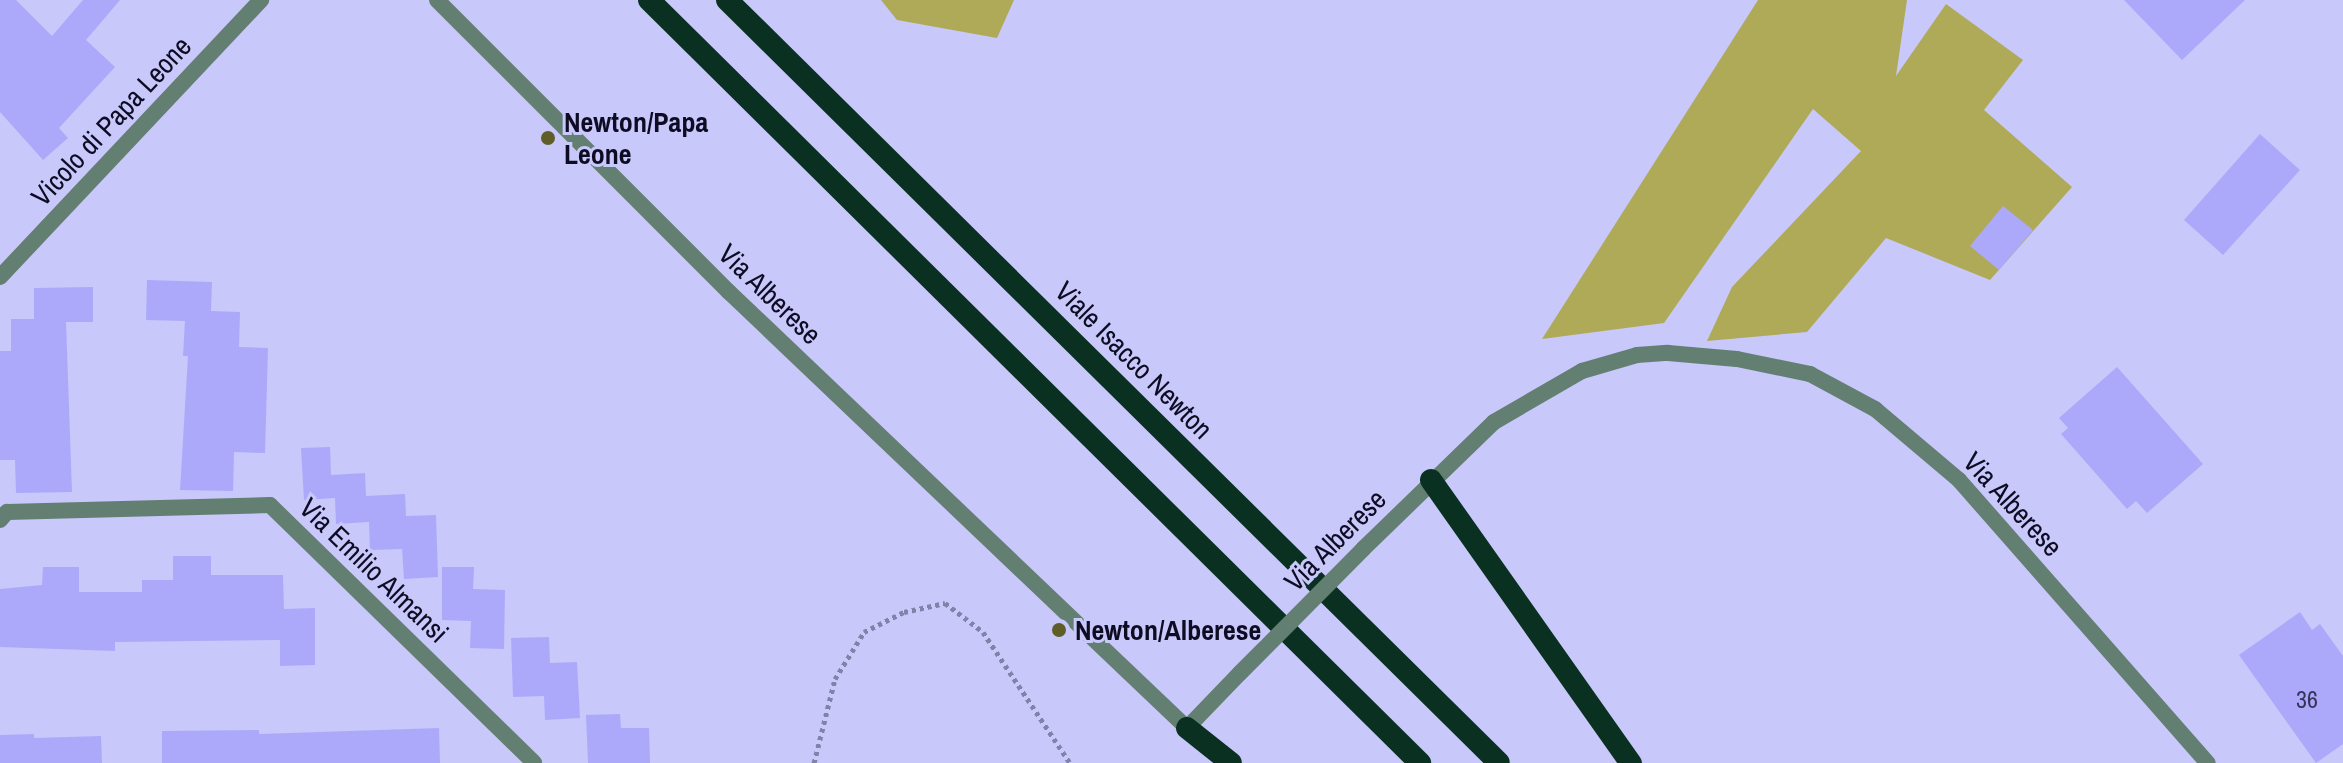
<!DOCTYPE html>
<style>
body{margin:0}
#map{position:relative;width:2343px;height:763px;overflow:hidden;background:#c8c8fb;font-family:"Archivo Narrow",sans-serif}
div>[style]{position:absolute}
.green>*{inset:0;background:#afaa58}
.building>*{inset:0;background:#aca9fb}
.path>*{height:5px;margin-top:-2.5px;transform-origin:0;background:repeating-linear-gradient(90deg,#8281a9 0 4px,transparent 0 8px)}
.minor>*{height:16px;margin:-8px;padding:0 8px;transform-origin:8px;border-radius:8px;background:#627f72}
.trunk>*{height:22px;margin:-11px;padding:0 11px;transform-origin:11px;border-radius:11px;background:#0a3022}
.minor-bridge>*{height:16px;margin:-8px;padding:0 8px;transform-origin:8px;border-radius:8px;background:#627f72}
.dots>*{width:22px;height:22px;translate:-50% -50%;box-sizing:border-box;border:4px solid #c8c8fb;border-radius:50%}
span{translate:-50% -50%;white-space:nowrap;text-align:center;line-height:1.15;-webkit-text-stroke:6px #c8c8fb;paint-order:stroke}
.number-label{font-size:24px;color:#363358}
.number-label span{-webkit-text-stroke-width:0}
.street-label{font-size:28px;color:#0e0c22}
.poi-label{font-size:28px;color:#0e0c22;font-weight:700}
.left{translate:0 -50%;text-align:left}
</style>
<div id="map">
<div class="green">
<div style="clip-path:polygon(881px 0,1014px 0,997px 38px,897px 20px)"></div>
<div style="clip-path:polygon(1758px 0,1907px 0,1896px 76px,1946px 4px,2023px 60px,1984px 110px,2072px 187px,1990px 280px,1886px 238px,1807px 332px,1707px 341px,1732px 287px,1861px 151px,1813px 109px,1664px 323px,1542px 339px)"></div>
</div>
<div class="building">
<div style="clip-path:polygon(0 0,16px 0,52px 36px,83px 0,120px 0,86px 40px,115px 67px,59px 128px,68px 138px,43px 160px,0 112px)"></div>
<div style="clip-path:polygon(2124px 0,2245px 0,2182px 60px)"></div>
<div style="clip-path:polygon(2260px 134px,2300px 170px,2223px 255px,2184px 220px)"></div>
<div style="clip-path:polygon(2003px 206px,2033px 230px,1999px 270px,1970px 246px)"></div>
<div style="clip-path:polygon(147px 280px,212px 282px,211px 311px,240px 312px,239px 347px,268px 348px,265px 453px,234px 452px,233px 491px,180px 490px,188px 356px,183px 356px,185px 321px,146px 320px)"></div>
<div style="clip-path:polygon(93px 287px,93px 322px,66px 322px,72px 492px,16px 493px,15px 460px,0 460px,0 351px,11px 351px,11px 319px,34px 319px,34px 288px)"></div>
<div style="clip-path:polygon(2117px 367px,2203px 464px,2147px 513px,2136px 501px,2127px 509px,2061px 434px,2068px 428px,2059px 418px)"></div>
<div style="clip-path:polygon(330px 447px,331px 475px,365px 473px,366px 496px,405px 494px,406px 516px,436px 515px,438px 577px,404px 579px,402px 549px,370px 550px,369px 522px,336px 524px,335px 498px,304px 500px,301px 448px)"></div>
<div style="clip-path:polygon(173px 556px,211px 556px,211px 575px,283px 575px,284px 609px,315px 608px,315px 665px,280px 666px,280px 640px,115px 642px,115px 651px,0 647px,0 589px,42px 585px,43px 567px,79px 567px,79px 592px,142px 592px,142px 580px,173px 580px)"></div>
<div style="clip-path:polygon(442px 567px,474px 567px,473px 589px,505px 590px,504px 649px,470px 648px,471px 621px,442px 620px)"></div>
<div style="clip-path:polygon(2300px 612px,2312px 630px,2320px 624px,2343px 656px,2343px 744px,2316px 763px,2239px 655px)"></div>
<div style="clip-path:polygon(549px 637px,550px 663px,577px 662px,580px 718px,545px 720px,544px 696px,513px 697px,511px 638px)"></div>
<div style="clip-path:polygon(620px 714px,621px 728px,649px 728px,650px 763px,588px 763px,586px 715px)"></div>
<div style="clip-path:polygon(439px 728px,440px 763px,162px 763px,162px 731px,259px 730px,259px 734px)"></div>
<div style="clip-path:polygon(34px 734px,34px 738px,101px 736px,102px 763px,0 763px,0 735px)"></div>
</div>
<div class="path">
<div style="left:814px;top:763px;width:87px;rotate:-76deg"></div>
<div style="left:835px;top:679px;width:55px;rotate:-58.3deg"></div>
<div style="left:864px;top:632px;width:45px;rotate:-26.6deg"></div>
<div style="left:904px;top:612px;width:42px;rotate:-12.4deg"></div>
<div style="left:945px;top:603px;width:48px;rotate:37.3deg"></div>
<div style="left:983px;top:632px;width:157px;rotate:56.4deg"></div>
</div>
<div class="minor">
<div style="left:437px;top:0;width:413px;rotate:45deg"></div>
<div style="left:729px;top:292px;width:632px;rotate:43.59deg"></div>
<div style="left:1187px;top:728px;width:76px;rotate:-46.1deg"></div>
<div style="left:0;top:277px;width:381px;rotate:-46.7deg"></div>
<div style="left:0;top:520px;width:11px;rotate:-49deg"></div>
<div style="left:7px;top:512px;width:263px;rotate:-1.5deg"></div>
<div style="left:270px;top:505px;width:369px;rotate:44.3deg"></div>
<div style="left:1363px;top:549px;width:182px;rotate:-44.1deg"></div>
<div style="left:1494px;top:422px;width:102px;rotate:-30.1deg"></div>
<div style="left:1582px;top:371px;width:57px;rotate:-16.2deg"></div>
<div style="left:1637px;top:355px;width:31px;rotate:-4deg"></div>
<div style="left:1668px;top:353px;width:69px;rotate:5deg"></div>
<div style="left:1737px;top:359px;width:75px;rotate:11.6deg"></div>
<div style="left:1810px;top:374px;width:74px;rotate:28.3deg"></div>
<div style="left:1875px;top:409px;width:110px;rotate:40.2deg"></div>
<div style="left:1959px;top:480px;width:377px;rotate:48.7deg"></div>
</div>
<div class="trunk">
<div style="left:649px;top:0;width:1085px;rotate:44.7deg"></div>
<div style="left:727px;top:0;width:1085px;rotate:44.66deg"></div>
<div style="left:1431px;top:480px;width:347px;rotate:54.8deg"></div>
<div style="left:1187px;top:728px;width:56px;rotate:38.5deg"></div>
</div>
<div class="minor-bridge">
<div style="left:1240px;top:673px;width:175px;rotate:-45.2deg"></div>
</div>
<div class="dots">
<div style="left:548px;top:138px;background:#605d29"></div>
<div style="left:1059px;top:630px;background:#605d29"></div>
</div>
<div class="number-label">
<span style="left:2307px;top:700px">36</span>
</div>
<div class="street-label">
<span style="left:111px;top:121px;rotate:-47deg">Vicolo di Papa Leone</span>
<span style="left:770px;top:294px;rotate:44deg">Via Alberese</span>
<span style="left:1134px;top:360px;rotate:45deg">Viale Isacco Newton</span>
<span style="left:2013px;top:504px;rotate:47deg">Via Alberese</span>
<span style="left:1335px;top:540px;rotate:-45deg">Via Alberese</span>
<span style="left:374px;top:570px;rotate:44deg">Via Emilio Almansi</span>
</div>
<div class="poi-label">
<span class="left" style="left:564px;top:138px">Newton/Papa<br>Leone</span>
<span class="left" style="left:1075px;top:630px">Newton/Alberese</span>
</div>
</div>
